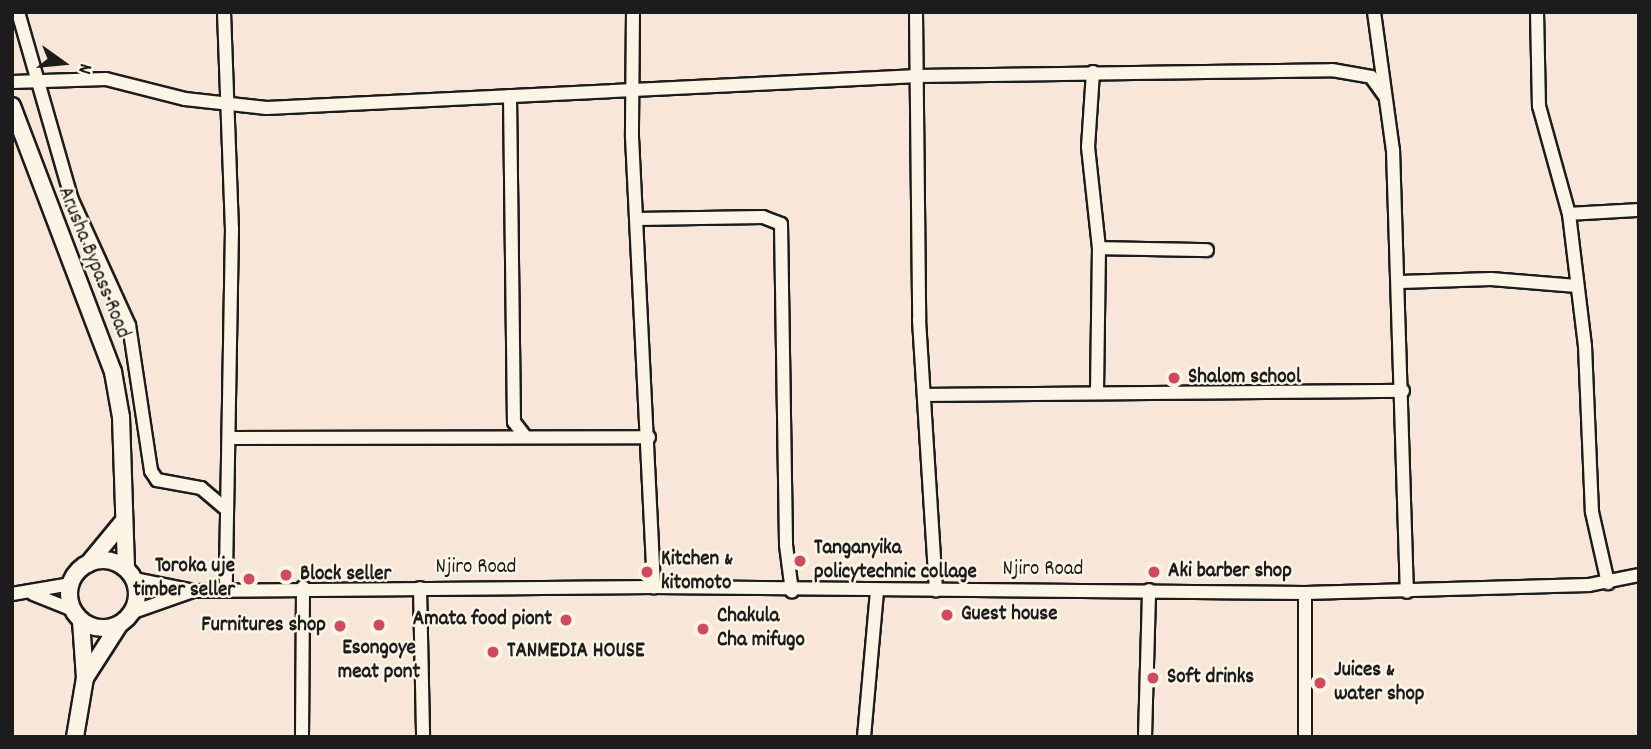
<!DOCTYPE html>
<style>
body{margin:0}
#map{position:relative;width:1651px;height:749px;overflow:hidden;background:#f8e7d8;font-family:Dekko,sans-serif}
div>[style]{position:absolute}
.roads{filter:drop-shadow(2px 0 #1c1c1c) drop-shadow(-2px 0 #1c1c1c) drop-shadow(0 2px #1c1c1c) drop-shadow(0 -2px #1c1c1c)}
.minor>*{height:12px;margin:-6px;padding:0 6px;transform-origin:6px;border-radius:6px;background:#fcf5e5}
.major>*{height:16px;margin:-8px;padding:0 8px;transform-origin:8px;border-radius:8px;background:#fcf5e5}
.major>.ring{margin:-8px;padding:0;box-sizing:content-box;background:none;border:16px solid #fcf5e5;border-radius:50%}
.dots>*{width:19px;height:19px;translate:-50% -50%;box-sizing:border-box;border:4px solid #fcf5e5;border-radius:50%}
span{translate:-50% -50%;white-space:nowrap;text-align:center;line-height:1.15;-webkit-text-stroke:5px #fcf5e5;paint-order:stroke}
.street-label{font-size:21px;color:#1c1c1c}
.poi-label{font-size:21px;color:#1c1c1c;font-weight:700}
.left{translate:0 -50%;text-align:left}
.right{translate:-100% -50%;text-align:right}
.frame{position:absolute;inset:0;border:14px solid #1c1c1c;pointer-events:none}
.north{position:absolute;left:28px;top:28px;width:70px;height:70px;-webkit-text-stroke:5px #fcf5e5;paint-order:stroke;rotate:105deg;font-size:19px;font-weight:700;line-height:28px;text-align:center;color:#1c1c1c}
.north::after{content:'';display:block;margin:auto;width:24px;height:32px;background:#1c1c1c;clip-path:polygon(50% 0,100% 100%,50% 72%,0 100%)}
</style>
<div id="map">
<div class="roads">
<div class="minor">
<div style="left:18px;top:12px;width:196px;rotate:74deg"></div>
<div style="left:72px;top:200px;width:137px;rotate:65.5deg"></div>
<div style="left:129px;top:325px;width:148px;rotate:81.4deg"></div>
<div style="left:151px;top:471px;width:11px;rotate:56deg"></div>
<div style="left:157px;top:480px;width:45px;rotate:10.3deg"></div>
<div style="left:201px;top:488px;width:30px;rotate:40deg"></div>
<div style="left:224px;top:12px;width:217px;rotate:87.9deg"></div>
<div style="left:232px;top:229px;width:360px;rotate:91deg"></div>
<div style="left:633px;top:12px;width:125px;rotate:90.5deg"></div>
<div style="left:632px;top:137px;width:451px;rotate:87.2deg"></div>
<div style="left:916px;top:12px;width:308px;rotate:89.4deg"></div>
<div style="left:919px;top:320px;width:271px;rotate:86.4deg"></div>
<div style="left:1374px;top:12px;width:139px;rotate:82.2deg"></div>
<div style="left:1393px;top:150px;width:442px;rotate:88.2deg"></div>
<div style="left:1537px;top:12px;width:94px;rotate:88.8deg"></div>
<div style="left:1539px;top:106px;width:112px;rotate:74.5deg"></div>
<div style="left:1569px;top:214px;width:133px;rotate:83.1deg"></div>
<div style="left:1585px;top:346px;width:166px;rotate:87.6deg"></div>
<div style="left:1592px;top:512px;width:73px;rotate:77.3deg"></div>
<div style="left:1093px;top:72px;width:75px;rotate:93.8deg"></div>
<div style="left:1088px;top:147px;width:102px;rotate:83.8deg"></div>
<div style="left:1099px;top:248px;width:145px;rotate:90.8deg"></div>
<div style="left:12px;top:82px;width:94px;rotate:-1.8deg"></div>
<div style="left:106px;top:79px;width:81px;rotate:14.2deg"></div>
<div style="left:185px;top:99px;width:82px;rotate:6.3deg"></div>
<div style="left:267px;top:108px;width:652px;rotate:-2.81deg"></div>
<div style="left:918px;top:76px;width:414px;rotate:-0.8deg"></div>
<div style="left:1332px;top:70px;width:40px;rotate:10deg"></div>
<div style="left:1371px;top:77px;width:24px;rotate:54deg"></div>
<div style="left:510px;top:96px;width:326px;rotate:89.3deg"></div>
<div style="left:514px;top:422px;width:16px;rotate:52deg"></div>
<div style="left:1569px;top:214px;width:70px;rotate:-3.3deg"></div>
<div style="left:637px;top:219px;width:126px;rotate:-0.9deg"></div>
<div style="left:763px;top:217px;width:19px;rotate:21deg"></div>
<div style="left:781px;top:224px;width:321px;rotate:89.1deg"></div>
<div style="left:786px;top:545px;width:47px;rotate:82.7deg"></div>
<div style="left:1099px;top:248px;width:108px;rotate:1.1deg"></div>
<div style="left:1400px;top:282px;width:91px;rotate:-1.9deg"></div>
<div style="left:1491px;top:279px;width:86px;rotate:4.7deg"></div>
<div style="left:926px;top:395px;width:477px;rotate:-0.5deg"></div>
<div style="left:231px;top:438px;width:418px;rotate:-0.1deg"></div>
<div style="left:134px;top:579px;width:61px;rotate:11.3deg"></div>
<div style="left:194px;top:591px;width:460px;rotate:-0.5deg"></div>
<div style="left:654px;top:587px;width:651px;rotate:0.53deg"></div>
<div style="left:1305px;top:593px;width:284px;rotate:-1.6deg"></div>
<div style="left:1589px;top:585px;width:51px;rotate:-11.3deg"></div>
<div style="left:420px;top:588px;width:149px;rotate:88.8deg"></div>
<div style="left:1305px;top:593px;width:144px;rotate:90deg"></div>
<div style="left:12px;top:594px;width:60px;rotate:-9.6deg"></div>
<div style="left:33px;top:594px;width:43px;rotate:21.8deg"></div>
<div style="left:133px;top:612px;width:64px;rotate:-19.3deg"></div>
<div style="left:302px;top:737px;width:150px;rotate:-89.6deg"></div>
<div style="left:864px;top:737px;width:146px;rotate:-84.9deg"></div>
<div style="left:1145px;top:737px;width:147px;rotate:-88.4deg"></div>
</div>
<div class="major">
<div style="left:12px;top:106px;width:285px;rotate:69.2deg"></div>
<div style="left:113px;top:372px;width:46px;rotate:79.9deg"></div>
<div style="left:121px;top:417px;width:151px;rotate:88.1deg"></div>
<div class="ring" style="left:69px;top:560px;width:52px;height:52px"></div>
<div style="left:88px;top:564px;width:53px;rotate:-50.3deg"></div>
<div style="left:85px;top:678px;width:63px;rotate:-57.3deg"></div>
<div style="left:75px;top:737px;width:60px;rotate:-80.4deg"></div>
<div style="left:85px;top:678px;width:57px;rotate:-94deg"></div>
</div>
</div>
<div class="dots">
<div style="left:1174px;top:378px;background:#d1495b"></div>
<div style="left:800px;top:561px;background:#d1495b"></div>
<div style="left:647px;top:572px;background:#d1495b"></div>
<div style="left:1154px;top:572px;background:#d1495b"></div>
<div style="left:286px;top:575px;background:#d1495b"></div>
<div style="left:249px;top:579px;background:#d1495b"></div>
<div style="left:947px;top:615px;background:#d1495b"></div>
<div style="left:566px;top:620px;background:#d1495b"></div>
<div style="left:379px;top:625px;background:#d1495b"></div>
<div style="left:340px;top:626px;background:#d1495b"></div>
<div style="left:703px;top:629px;background:#d1495b"></div>
<div style="left:493px;top:652px;background:#d1495b"></div>
<div style="left:1153px;top:678px;background:#d1495b"></div>
<div style="left:1320px;top:683px;background:#d1495b"></div>
</div>
<div class="street-label">
<span style="left:93px;top:263px;rotate:68deg">Arusha Bypass Road</span>
<span style="left:476px;top:568px">Njiro Road</span>
<span style="left:1043px;top:570px">Njiro Road</span>
</div>
<div class="poi-label">
<span class="left" style="left:1188px;top:378px">Shalom school</span>
<span class="left" style="left:814px;top:561px">Tanganyika<br>policytechnic collage</span>
<span class="left" style="left:661px;top:572px">Kitchen &amp;<br>kitomoto</span>
<span class="right" style="left:235px;top:579px">Toroka uje<br>timber seller</span>
<span class="left" style="left:1168px;top:572px">Aki barber shop</span>
<span class="left" style="left:300px;top:575px">Block seller</span>
<span class="left" style="left:961px;top:615px">Guest house</span>
<span class="left" style="left:717px;top:629px">Chakula<br>Cha mifugo</span>
<span class="right" style="left:552px;top:620px">Amata food piont</span>
<span class="right" style="left:326px;top:626px">Furnitures shop</span>
<span style="left:379px;top:661px">Esongoye<br>meat pont</span>
<span class="left" style="left:507px;top:652px">TANMEDIA HOUSE</span>
<span class="left" style="left:1334px;top:683px">Juices &amp;<br>water shop</span>
<span class="left" style="left:1167px;top:678px">Soft drinks</span>
</div>
<div class="frame"></div>
<div class="north">N</div>
</div>
